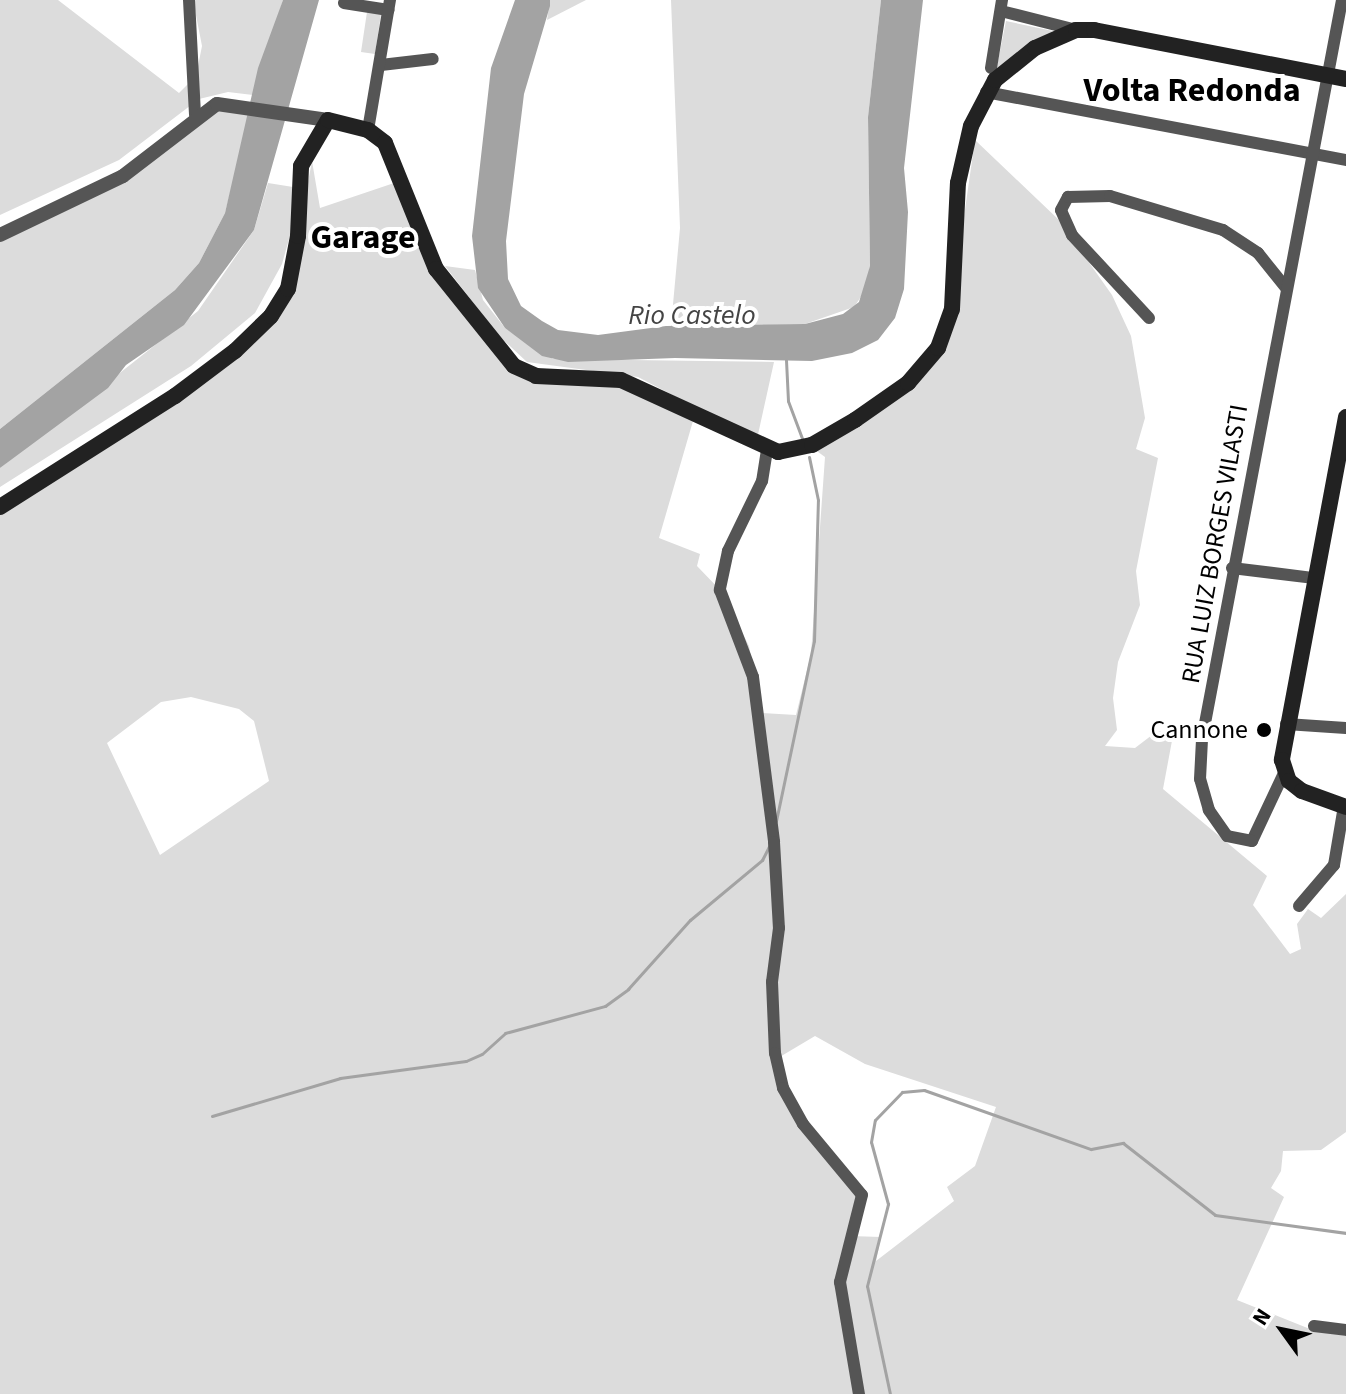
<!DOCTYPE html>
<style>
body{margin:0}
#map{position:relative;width:1346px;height:1394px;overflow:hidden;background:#fff;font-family:"Source Sans 3",sans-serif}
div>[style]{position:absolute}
.green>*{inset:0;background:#dcdcdc}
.water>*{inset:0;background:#a3a3a3}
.stream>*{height:3px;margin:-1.5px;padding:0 1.5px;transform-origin:1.5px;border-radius:1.5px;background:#a3a3a3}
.minor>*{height:12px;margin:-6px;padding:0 6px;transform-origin:6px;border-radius:6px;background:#555}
.tertiary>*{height:14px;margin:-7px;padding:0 7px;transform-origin:7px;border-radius:7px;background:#555}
.secondary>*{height:16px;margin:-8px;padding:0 8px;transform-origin:8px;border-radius:8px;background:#222}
.dots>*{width:22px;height:22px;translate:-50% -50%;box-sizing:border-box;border:4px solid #fff;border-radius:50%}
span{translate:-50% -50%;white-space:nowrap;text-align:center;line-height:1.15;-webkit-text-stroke:8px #fff;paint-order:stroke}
.street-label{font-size:26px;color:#000}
.poi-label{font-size:26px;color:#000}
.right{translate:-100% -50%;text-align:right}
.water-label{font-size:28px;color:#444;font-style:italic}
.district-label{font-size:34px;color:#000;font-weight:700}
.north{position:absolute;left:1242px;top:1290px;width:80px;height:80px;-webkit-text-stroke:6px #fff;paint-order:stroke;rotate:303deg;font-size:22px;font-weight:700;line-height:32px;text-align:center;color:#000}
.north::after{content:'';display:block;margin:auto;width:28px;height:36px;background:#000;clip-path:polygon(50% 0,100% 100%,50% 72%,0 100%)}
</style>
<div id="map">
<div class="green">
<div style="clip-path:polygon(0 0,58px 0,179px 93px,196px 76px,202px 46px,193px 0,283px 0,253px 95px,228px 92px,199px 99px,119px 160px,0 215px)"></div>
<div style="clip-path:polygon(550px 0,586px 0,547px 20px)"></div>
<div style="clip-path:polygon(671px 0,881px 0,868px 117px,870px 266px,867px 288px,854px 307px,805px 324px,671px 326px,680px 228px)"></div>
<div style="clip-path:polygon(367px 12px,381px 14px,375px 54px,361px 52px)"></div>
<div style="clip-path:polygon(1006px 21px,1053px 31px,996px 71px)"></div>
<div style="clip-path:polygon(212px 110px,251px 110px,225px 213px,199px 263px,175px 290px,0 429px,0 232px,116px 178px)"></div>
<div style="clip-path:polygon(evenodd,975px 140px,1059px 220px,1112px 295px,1131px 336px,1145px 418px,1136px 449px,1158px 458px,1136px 571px,1140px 605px,1118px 662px,1113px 698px,1117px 730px,1105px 746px,1135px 748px,1156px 732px,1174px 730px,1163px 789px,1267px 876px,1253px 905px,1290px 954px,1301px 949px,1297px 924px,1308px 909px,1321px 918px,1346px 894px,1346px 1132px,1321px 1150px,1283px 1151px,1281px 1171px,1271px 1188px,1284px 1197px,1237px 1300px,1315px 1331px,1346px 1332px,1346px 1394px,0 1394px,0 502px,259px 333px,296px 275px,306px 233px,304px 203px,312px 161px,320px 208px,400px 181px,463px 313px,508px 368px,621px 388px,693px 421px,659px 538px,700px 554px,697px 566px,722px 592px,749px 646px,762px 713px,796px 715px,811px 654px,825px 457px,814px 449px,923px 376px,945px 348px,975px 140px,191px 697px,239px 709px,254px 721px,269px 781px,160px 855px,107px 743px,161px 702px,191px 697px,975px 140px,815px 1036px,865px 1064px,996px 1107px,975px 1166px,947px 1187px,954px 1201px,876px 1261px,881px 1237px,850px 1236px,862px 1189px,793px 1108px,778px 1058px,815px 1036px)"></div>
<div style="clip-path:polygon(268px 183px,293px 187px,291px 232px,282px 264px,255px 313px,191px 366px,0 487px,0 468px,198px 311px,254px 230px)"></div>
<div style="clip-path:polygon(445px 266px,475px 270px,483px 300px,505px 328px,553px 359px,774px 362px,757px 439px,638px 377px,527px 362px,499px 336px)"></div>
</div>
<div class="water">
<div style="clip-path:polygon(283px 0,319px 0,254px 230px,184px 325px,126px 365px,108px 388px,0 468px,0 429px,175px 290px,199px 263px,225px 213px,258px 68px)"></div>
<div style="clip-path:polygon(515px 0,550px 0,550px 6px,524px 94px,506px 241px,508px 279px,521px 306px,542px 321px,558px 330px,598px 335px,666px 326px,805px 324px,843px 314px,859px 302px,870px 266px,868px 117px,881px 0,923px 0,904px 168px,908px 212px,904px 289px,895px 318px,878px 340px,852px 353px,812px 361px,675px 358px,568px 362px,542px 356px,505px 328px,478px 288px,472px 236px,491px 68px)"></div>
</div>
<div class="stream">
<div style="left:786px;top:360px;width:41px;rotate:87.2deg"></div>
<div style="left:788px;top:401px;width:43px;rotate:69.4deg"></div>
<div style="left:776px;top:821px;width:184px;rotate:-78.1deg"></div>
<div style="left:814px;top:641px;width:141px;rotate:-88.4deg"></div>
<div style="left:818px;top:500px;width:44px;rotate:-101.8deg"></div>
<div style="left:212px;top:1116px;width:134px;rotate:-16.5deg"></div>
<div style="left:340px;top:1078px;width:127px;rotate:-7.7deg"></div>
<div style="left:466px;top:1061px;width:17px;rotate:-24deg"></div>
<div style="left:482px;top:1054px;width:31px;rotate:-42deg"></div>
<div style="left:505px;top:1033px;width:104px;rotate:-15.1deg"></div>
<div style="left:605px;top:1006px;width:29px;rotate:-36deg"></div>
<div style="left:628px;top:989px;width:93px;rotate:-48.1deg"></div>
<div style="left:690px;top:920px;width:94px;rotate:-39.8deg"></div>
<div style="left:762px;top:860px;width:16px;rotate:-63deg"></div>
<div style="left:890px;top:1394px;width:110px;rotate:-102deg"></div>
<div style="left:867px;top:1286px;width:85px;rotate:-75.6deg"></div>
<div style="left:888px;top:1204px;width:64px;rotate:-105.3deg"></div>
<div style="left:871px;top:1142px;width:22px;rotate:-80deg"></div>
<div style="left:875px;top:1120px;width:39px;rotate:-46deg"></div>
<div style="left:902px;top:1092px;width:22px;rotate:-5deg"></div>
<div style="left:924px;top:1090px;width:177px;rotate:19.5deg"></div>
<div style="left:1091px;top:1149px;width:33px;rotate:-11deg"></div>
<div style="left:1123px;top:1143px;width:117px;rotate:38deg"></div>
<div style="left:1215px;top:1215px;width:132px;rotate:7.8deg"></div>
</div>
<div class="minor">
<div style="left:189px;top:0;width:115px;rotate:87deg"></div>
<div style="left:344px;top:3px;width:45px;rotate:9deg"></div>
<div style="left:1001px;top:11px;width:77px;rotate:14.2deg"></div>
<div style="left:381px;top:65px;width:52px;rotate:-6.6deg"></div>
<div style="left:991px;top:68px;width:69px;rotate:-80.8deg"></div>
<div style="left:986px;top:92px;width:366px;rotate:10.7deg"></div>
<div style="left:368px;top:130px;width:132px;rotate:-80.4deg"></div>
<div style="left:1149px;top:318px;width:113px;rotate:-132.9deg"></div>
<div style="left:1072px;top:235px;width:27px;rotate:-114deg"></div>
<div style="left:1061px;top:210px;width:15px;rotate:-62deg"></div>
<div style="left:1068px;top:197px;width:42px;rotate:-1.4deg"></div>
<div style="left:1110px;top:196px;width:118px;rotate:16.7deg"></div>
<div style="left:1223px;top:230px;width:42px;rotate:33.3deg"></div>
<div style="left:1258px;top:253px;width:45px;rotate:51.3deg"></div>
<div style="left:767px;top:450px;width:31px;rotate:99deg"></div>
<div style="left:762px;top:481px;width:78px;rotate:115.9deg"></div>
<div style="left:728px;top:551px;width:40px;rotate:102deg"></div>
<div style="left:720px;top:590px;width:93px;rotate:69.2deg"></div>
<div style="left:753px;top:677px;width:166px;rotate:82.7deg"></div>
<div style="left:774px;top:842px;width:86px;rotate:86.7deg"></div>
<div style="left:779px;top:928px;width:54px;rotate:97.4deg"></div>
<div style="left:772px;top:982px;width:71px;rotate:87.6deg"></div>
<div style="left:775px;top:1053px;width:36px;rotate:77deg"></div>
<div style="left:783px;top:1088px;width:41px;rotate:60.9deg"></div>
<div style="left:803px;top:1124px;width:92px;rotate:50.3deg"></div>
<div style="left:862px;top:1195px;width:90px;rotate:104.2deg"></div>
<div style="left:840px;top:1282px;width:114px;rotate:80.4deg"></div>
<div style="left:1232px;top:568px;width:83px;rotate:7deg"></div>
<div style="left:1286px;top:724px;width:60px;rotate:3.8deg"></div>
<div style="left:1284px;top:773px;width:75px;rotate:115.2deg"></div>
<div style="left:1252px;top:841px;width:25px;rotate:-169deg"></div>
<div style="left:1227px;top:836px;width:32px;rotate:-125deg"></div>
<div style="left:1209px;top:810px;width:32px;rotate:-106deg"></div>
<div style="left:1200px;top:779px;width:40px;rotate:-87.1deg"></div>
<div style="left:1202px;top:739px;width:752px;rotate:-79.27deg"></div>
<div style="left:1299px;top:906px;width:54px;rotate:-49.5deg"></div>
<div style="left:1334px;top:865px;width:60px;rotate:-80.4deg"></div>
<div style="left:1314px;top:1326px;width:32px;rotate:7deg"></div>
</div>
<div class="tertiary">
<div style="left:0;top:235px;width:136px;rotate:-25.6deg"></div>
<div style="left:123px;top:176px;width:118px;rotate:-37.5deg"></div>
<div style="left:217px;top:104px;width:112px;rotate:8.2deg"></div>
</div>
<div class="secondary">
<div style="left:1346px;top:417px;width:349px;rotate:100.6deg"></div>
<div style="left:1282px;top:760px;width:22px;rotate:72deg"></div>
<div style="left:1289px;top:781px;width:16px;rotate:38deg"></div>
<div style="left:1302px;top:791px;width:47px;rotate:20deg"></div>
<div style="left:0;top:507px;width:207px;rotate:-32.4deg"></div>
<div style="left:175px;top:396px;width:75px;rotate:-36.9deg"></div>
<div style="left:235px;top:351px;width:50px;rotate:-44.2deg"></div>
<div style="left:271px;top:316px;width:32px;rotate:-58deg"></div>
<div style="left:288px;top:289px;width:54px;rotate:-79.3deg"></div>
<div style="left:298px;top:236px;width:70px;rotate:-87.5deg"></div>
<div style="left:301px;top:166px;width:53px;rotate:-59.6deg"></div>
<div style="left:328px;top:120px;width:41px;rotate:14deg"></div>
<div style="left:368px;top:130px;width:21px;rotate:37deg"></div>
<div style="left:385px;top:143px;width:136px;rotate:68deg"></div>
<div style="left:436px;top:269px;width:124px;rotate:51.2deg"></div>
<div style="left:514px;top:366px;width:24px;rotate:24deg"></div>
<div style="left:536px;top:376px;width:85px;rotate:2.7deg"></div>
<div style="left:621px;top:380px;width:173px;rotate:24.6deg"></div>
<div style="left:778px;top:452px;width:35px;rotate:-12deg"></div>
<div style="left:812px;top:445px;width:50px;rotate:-30.2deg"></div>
<div style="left:855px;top:420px;width:65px;rotate:-34.9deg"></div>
<div style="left:908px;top:383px;width:46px;rotate:-49.4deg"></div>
<div style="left:938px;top:348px;width:41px;rotate:-70.3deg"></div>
<div style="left:952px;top:309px;width:126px;rotate:-87.3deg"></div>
<div style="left:958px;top:183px;width:58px;rotate:-77.2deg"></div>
<div style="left:971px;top:126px;width:52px;rotate:-62.4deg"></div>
<div style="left:995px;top:80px;width:51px;rotate:-38.7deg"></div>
<div style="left:1035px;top:48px;width:45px;rotate:-23.7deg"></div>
<div style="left:1076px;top:30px;width:18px"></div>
<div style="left:1094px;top:30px;width:257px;rotate:11deg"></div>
</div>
<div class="dots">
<div style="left:1264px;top:730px;background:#000"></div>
</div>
<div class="street-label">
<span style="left:1215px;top:544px;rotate:-80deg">RUA LUIZ BORGES VILASTI</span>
</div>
<div class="poi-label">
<span class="right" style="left:1248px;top:730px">Cannone</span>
</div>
<div class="water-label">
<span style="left:692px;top:315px">Rio Castelo</span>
</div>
<div class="district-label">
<span style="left:1192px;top:91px">Volta Redonda</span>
<span style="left:363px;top:238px">Garage</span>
</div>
<div class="north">N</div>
</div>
